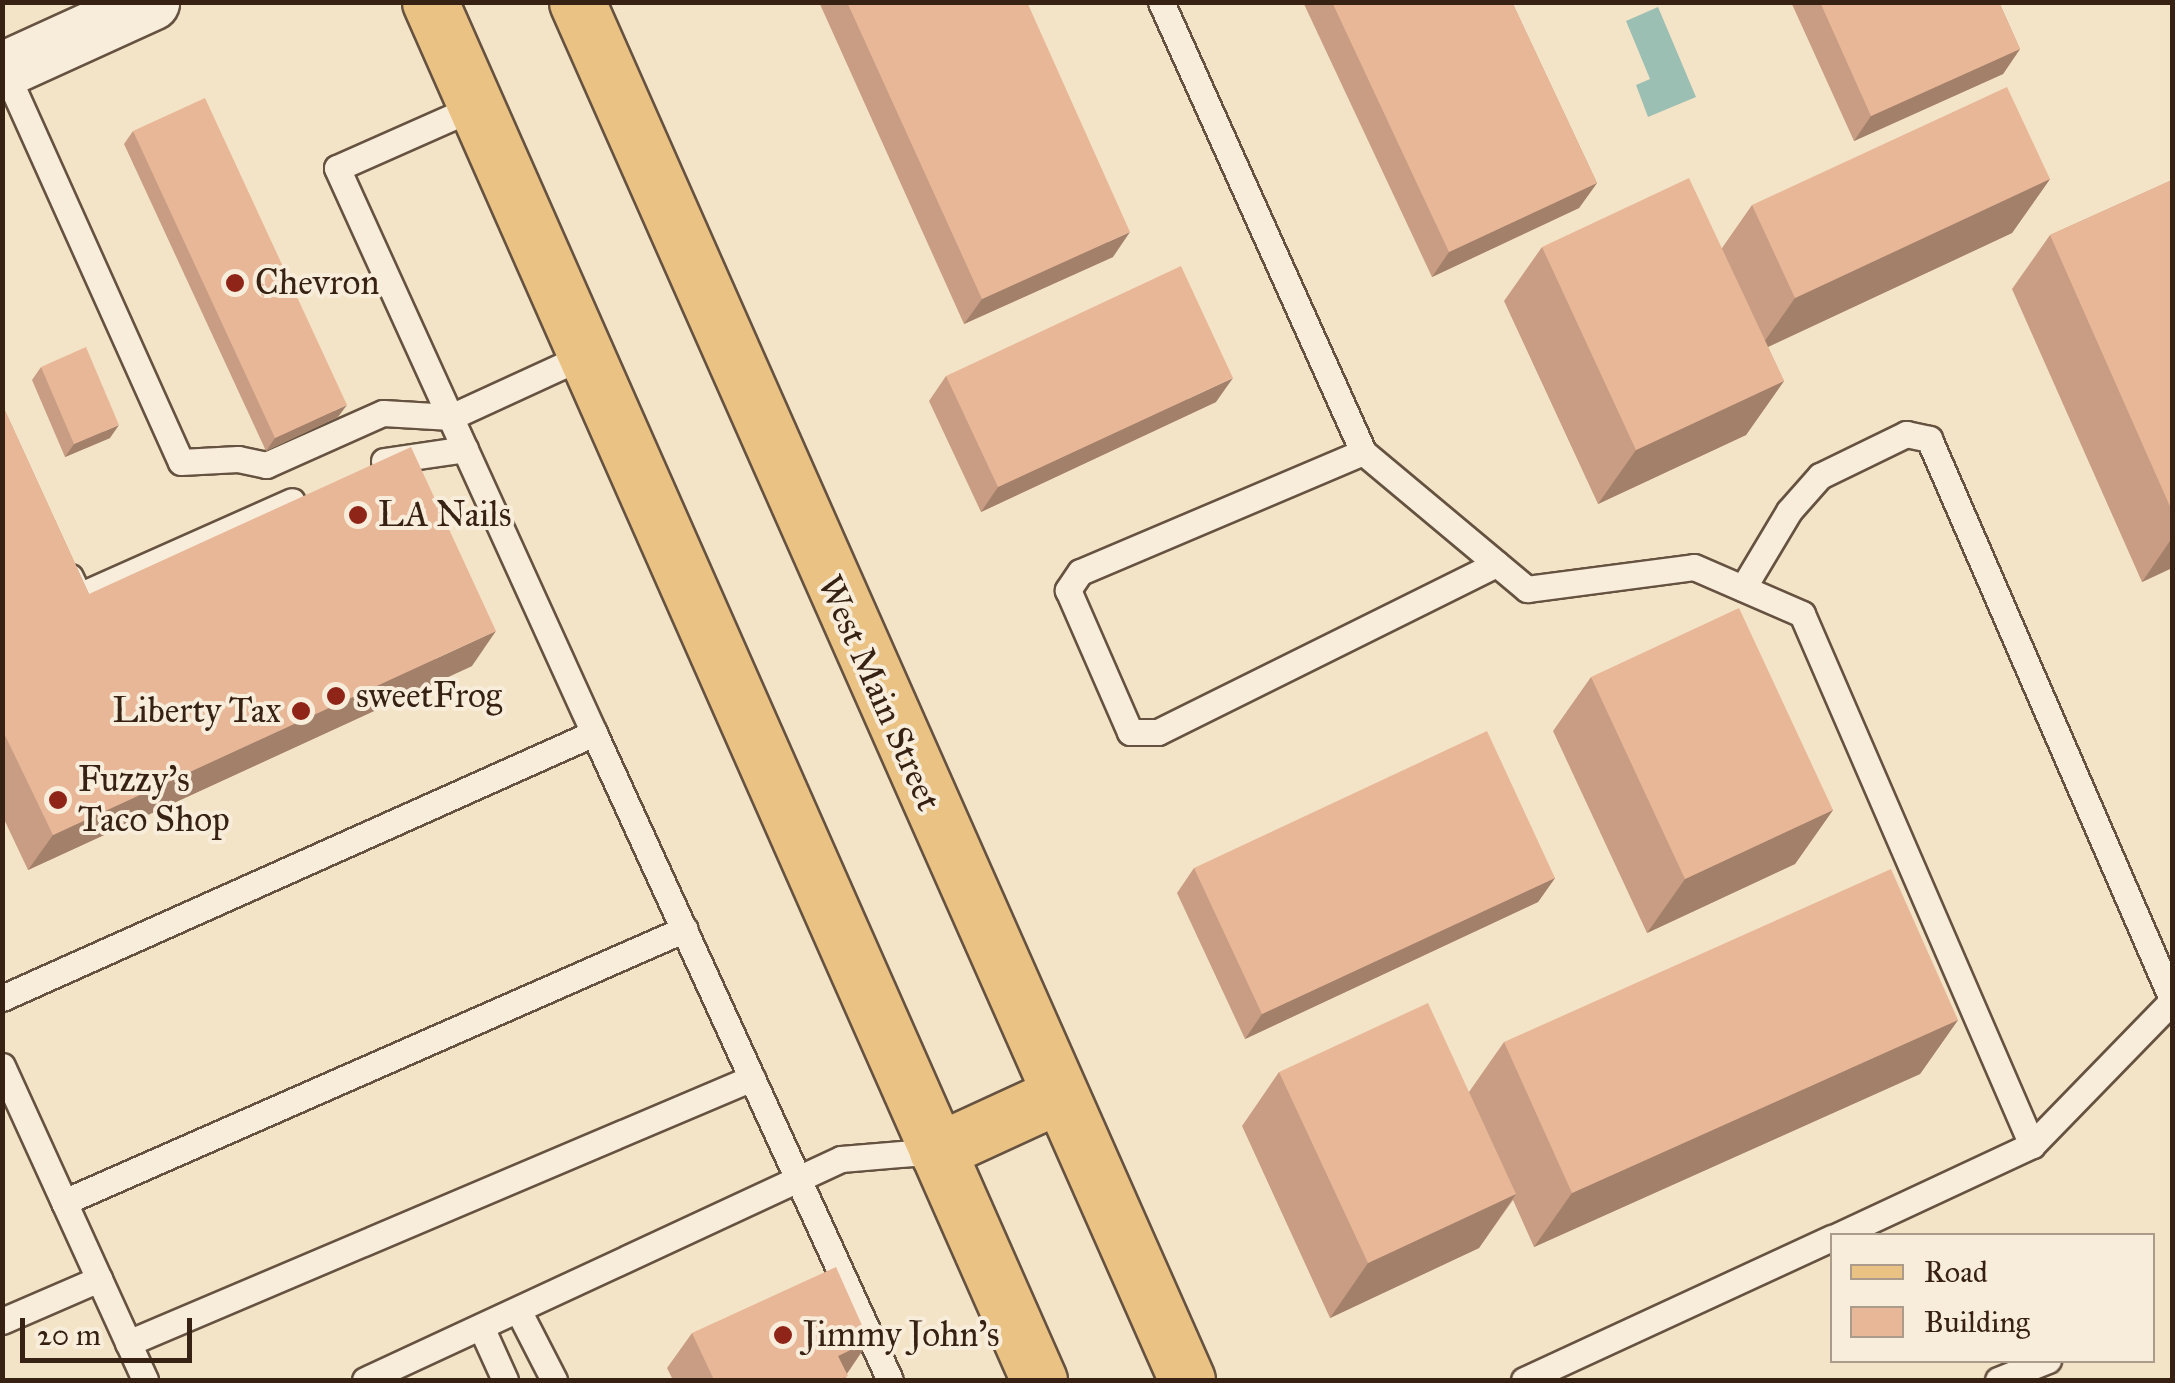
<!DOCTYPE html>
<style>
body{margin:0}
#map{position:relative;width:2175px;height:1383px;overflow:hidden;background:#f4e4c7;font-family:"IM FELL Great Primer",serif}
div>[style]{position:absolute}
.water>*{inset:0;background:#9cbfb4}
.roads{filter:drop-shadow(2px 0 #665240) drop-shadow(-2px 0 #665240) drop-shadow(0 2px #665240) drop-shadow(0 -2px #665240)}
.lane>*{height:25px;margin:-12.5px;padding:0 12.5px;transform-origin:12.5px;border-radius:12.5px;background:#f8eddb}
.secondary>*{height:55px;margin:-27.5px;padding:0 27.5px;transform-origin:27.5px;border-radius:27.5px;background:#f8eddb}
.primary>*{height:55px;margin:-27.5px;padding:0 27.5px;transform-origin:27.5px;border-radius:27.5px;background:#eac284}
.wall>*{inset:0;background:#c89d83}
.shaded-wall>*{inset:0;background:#a2806a}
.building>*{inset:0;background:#e8b798}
.dots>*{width:28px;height:28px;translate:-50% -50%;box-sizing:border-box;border:5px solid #f8eddb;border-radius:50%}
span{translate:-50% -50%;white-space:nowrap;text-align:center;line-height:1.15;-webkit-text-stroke:8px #f8eddb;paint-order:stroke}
.poi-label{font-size:35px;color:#362113}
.left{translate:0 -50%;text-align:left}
.right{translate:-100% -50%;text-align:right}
.street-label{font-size:35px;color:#362113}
.frame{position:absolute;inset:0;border:5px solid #362113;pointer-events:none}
.legend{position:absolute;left:1830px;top:1233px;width:325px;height:130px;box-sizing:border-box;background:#f8eddb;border:2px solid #aa9b8b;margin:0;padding:12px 18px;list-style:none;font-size:30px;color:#362113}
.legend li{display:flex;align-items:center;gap:20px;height:50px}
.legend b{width:50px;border:2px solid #aa9b8b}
.scale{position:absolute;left:20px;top:1318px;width:172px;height:45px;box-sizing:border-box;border:5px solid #362113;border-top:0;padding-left:12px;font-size:30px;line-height:35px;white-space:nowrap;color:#362113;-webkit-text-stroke:8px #f8eddb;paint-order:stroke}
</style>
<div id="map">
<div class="water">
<div style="clip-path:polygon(1658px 7px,1696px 97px,1648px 117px,1636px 85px,1650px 79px,1626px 21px)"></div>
</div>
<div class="roads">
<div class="lane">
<div style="left:1161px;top:2px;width:493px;rotate:65.8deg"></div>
<div style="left:1363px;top:452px;width:214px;rotate:39.9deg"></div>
<div style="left:1527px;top:589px;width:168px;rotate:-7.5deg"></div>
<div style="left:1694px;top:567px;width:118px;rotate:23.5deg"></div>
<div style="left:1802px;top:614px;width:579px;rotate:66.58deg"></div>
<div style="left:2px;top:64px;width:436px;rotate:65.8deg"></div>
<div style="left:181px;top:462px;width:57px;rotate:-3deg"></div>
<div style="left:238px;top:459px;width:29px;rotate:12deg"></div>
<div style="left:266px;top:465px;width:128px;rotate:-24deg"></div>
<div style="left:383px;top:413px;width:68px;rotate:3.4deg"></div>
<div style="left:451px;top:417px;width:149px;rotate:-24.7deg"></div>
<div style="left:477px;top:106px;width:153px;rotate:156.1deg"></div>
<div style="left:337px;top:168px;width:621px;rotate:65.54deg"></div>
<div style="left:1363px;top:452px;width:307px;rotate:157deg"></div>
<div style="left:1080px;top:572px;width:22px;rotate:124deg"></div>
<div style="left:1068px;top:590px;width:155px;rotate:66.4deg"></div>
<div style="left:1130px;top:732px;width:28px"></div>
<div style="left:1158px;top:732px;width:378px;rotate:-26.4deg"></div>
<div style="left:384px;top:461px;width:82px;rotate:-8.4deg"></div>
<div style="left:70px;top:577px;width:21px;rotate:65deg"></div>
<div style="left:79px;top:596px;width:233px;rotate:-24deg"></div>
<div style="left:1743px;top:588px;width:90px;rotate:-59.1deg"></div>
<div style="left:1789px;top:511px;width:47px;rotate:-48.5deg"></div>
<div style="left:1820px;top:476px;width:96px;rotate:-26deg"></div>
<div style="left:1906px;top:434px;width:24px;rotate:12deg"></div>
<div style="left:1929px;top:439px;width:610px;rotate:66.54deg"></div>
<div style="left:2px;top:998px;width:649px;rotate:-24.11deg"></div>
<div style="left:594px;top:733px;width:711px;rotate:65.42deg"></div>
<div style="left:2px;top:1066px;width:345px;rotate:65.5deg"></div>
<div style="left:64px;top:1202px;width:678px;rotate:-23.73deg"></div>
<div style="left:1837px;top:1236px;width:215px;rotate:-25deg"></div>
<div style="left:2032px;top:1145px;width:201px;rotate:-45.8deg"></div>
<div style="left:518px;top:1310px;width:79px;rotate:62.8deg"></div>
<div style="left:2px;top:1321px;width:106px;rotate:-23.4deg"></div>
<div style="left:481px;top:1327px;width:58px;rotate:65.6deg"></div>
<div style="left:128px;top:1343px;width:678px;rotate:-23.01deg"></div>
<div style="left:365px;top:1380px;width:525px;rotate:-24.9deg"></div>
<div style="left:841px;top:1159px;width:96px;rotate:-4.8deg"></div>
<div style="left:1524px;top:1380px;width:339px;rotate:-24.8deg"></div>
<div style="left:1998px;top:1380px;width:54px;rotate:-21.8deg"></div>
</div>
<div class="secondary">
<div style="left:2px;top:70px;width:164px;rotate:-24.5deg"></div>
</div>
<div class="primary">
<div style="left:430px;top:2px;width:1507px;rotate:66.16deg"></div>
<div style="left:577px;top:2px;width:1507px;rotate:66.12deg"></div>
<div style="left:937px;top:1151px;width:134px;rotate:-24.7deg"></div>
</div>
</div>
<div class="wall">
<div style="clip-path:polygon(819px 2px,1027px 2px,1113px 257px,964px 324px)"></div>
<div style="clip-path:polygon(1303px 2px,1512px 2px,1597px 183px,1579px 208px,1432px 277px)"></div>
<div style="clip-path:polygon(1791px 2px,1999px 2px,2020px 49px,2003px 74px,1854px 141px)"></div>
<div style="clip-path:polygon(133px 131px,338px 417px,266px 451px,124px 144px)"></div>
<div style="clip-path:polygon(2050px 179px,2012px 233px,1768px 347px,1784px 381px,1746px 435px,1598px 504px,1504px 301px,1542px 247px,1722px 248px,1752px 205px)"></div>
<div style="clip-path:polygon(2172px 180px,2172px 568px,2142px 582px,2012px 289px,2050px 235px)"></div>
<div style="clip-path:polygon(41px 367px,110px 438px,65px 457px,32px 380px)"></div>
<div style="clip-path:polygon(946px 376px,1216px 402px,981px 512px,929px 401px)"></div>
<div style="clip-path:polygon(2px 404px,89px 594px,472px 666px,28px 870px,2px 815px)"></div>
<div style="clip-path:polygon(1591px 677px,1833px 810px,1795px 864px,1647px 933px,1553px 731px)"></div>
<div style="clip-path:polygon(1194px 868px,1555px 878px,1538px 902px,1245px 1039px,1177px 893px)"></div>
<div style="clip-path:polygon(1958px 1020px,1920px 1074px,1534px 1247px,1513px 1200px,1479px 1248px,1330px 1318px,1242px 1126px,1279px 1072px,1469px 1092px,1504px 1042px)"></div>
<div style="clip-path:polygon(692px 1333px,869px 1341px,847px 1374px,845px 1380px,673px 1380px,667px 1368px)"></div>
</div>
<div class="shaded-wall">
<div style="clip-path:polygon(2020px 49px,2003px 74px,1854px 141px,1871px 116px)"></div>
<div style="clip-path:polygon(2050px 179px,2012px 233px,1757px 352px,1795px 298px)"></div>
<div style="clip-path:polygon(1597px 183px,1579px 208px,1432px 277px,1449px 252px)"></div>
<div style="clip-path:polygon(1130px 232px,1113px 257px,964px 324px,982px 299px)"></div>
<div style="clip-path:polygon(1233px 378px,1216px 402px,981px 512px,998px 487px)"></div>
<div style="clip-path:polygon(1784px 381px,1746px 435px,1598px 504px,1636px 450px)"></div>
<div style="clip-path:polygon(347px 405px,338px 417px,266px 451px,275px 438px)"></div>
<div style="clip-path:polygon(119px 425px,110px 438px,65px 457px,74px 444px)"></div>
<div style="clip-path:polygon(2172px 538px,2172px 568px,2142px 582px)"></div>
<div style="clip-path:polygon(496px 631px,472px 666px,28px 870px,53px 835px)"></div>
<div style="clip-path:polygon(1833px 810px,1795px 864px,1647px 933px,1685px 879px)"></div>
<div style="clip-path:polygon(1555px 878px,1538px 902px,1245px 1039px,1262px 1014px)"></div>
<div style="clip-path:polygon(1958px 1020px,1920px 1074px,1534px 1247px,1572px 1193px)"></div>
<div style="clip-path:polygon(1516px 1194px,1479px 1248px,1330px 1318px,1368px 1263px)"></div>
<div style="clip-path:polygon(869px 1341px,845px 1376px,838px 1356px)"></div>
</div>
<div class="building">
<div style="clip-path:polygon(847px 2px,1027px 2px,1130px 232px,982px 299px)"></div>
<div style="clip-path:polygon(1332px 2px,1512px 2px,1597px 183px,1449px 252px)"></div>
<div style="clip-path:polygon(1820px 2px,1999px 2px,2020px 49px,1871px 116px)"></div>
<div style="clip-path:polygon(2007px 87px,2050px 179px,1795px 298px,1752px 205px)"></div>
<div style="clip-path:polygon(205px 98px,347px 405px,275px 438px,133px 131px)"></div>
<div style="clip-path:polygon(1689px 178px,1784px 381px,1636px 450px,1542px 247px)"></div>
<div style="clip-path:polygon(2172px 180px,2172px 511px,2050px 235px)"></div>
<div style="clip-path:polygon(1181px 266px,1233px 378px,998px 487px,946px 376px)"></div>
<div style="clip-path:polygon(86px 347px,119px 425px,74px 444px,41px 367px)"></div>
<div style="clip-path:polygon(2px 404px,89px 594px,411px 447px,496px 631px,53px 835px,2px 729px)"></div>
<div style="clip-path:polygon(1739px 608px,1833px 810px,1685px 879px,1591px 677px)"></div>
<div style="clip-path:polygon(1487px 731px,1555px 878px,1262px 1014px,1194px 868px)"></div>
<div style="clip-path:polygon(1891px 869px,1958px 1020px,1572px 1193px,1504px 1042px)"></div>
<div style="clip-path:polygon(1428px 1003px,1516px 1194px,1368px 1263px,1279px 1072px)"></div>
<div style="clip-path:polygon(836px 1267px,869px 1341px,838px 1356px,848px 1376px,839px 1380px,714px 1380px,692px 1333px)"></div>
</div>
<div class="dots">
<div style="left:235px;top:283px;background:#8f2418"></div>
<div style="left:358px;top:515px;background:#8f2418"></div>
<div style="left:336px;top:696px;background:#8f2418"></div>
<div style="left:301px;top:711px;background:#8f2418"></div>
<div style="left:58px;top:800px;background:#8f2418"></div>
<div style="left:783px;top:1335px;background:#8f2418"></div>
</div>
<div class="poi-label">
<span class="left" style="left:255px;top:283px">Chevron</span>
<span class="left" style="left:378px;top:515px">LA Nails</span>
<span class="left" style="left:356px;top:696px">sweetFrog</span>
<span class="right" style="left:281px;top:711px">Liberty Tax</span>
<span class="left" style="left:78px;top:800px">Fuzzy's<br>Taco Shop</span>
<span class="left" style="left:803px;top:1335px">Jimmy John's</span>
</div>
<div class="street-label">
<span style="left:879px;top:693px;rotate:66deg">West Main Street</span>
</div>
<div class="frame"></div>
<ul class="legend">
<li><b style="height:12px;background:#eac284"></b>Road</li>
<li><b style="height:28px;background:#e8b798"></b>Building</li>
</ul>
<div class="scale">20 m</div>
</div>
